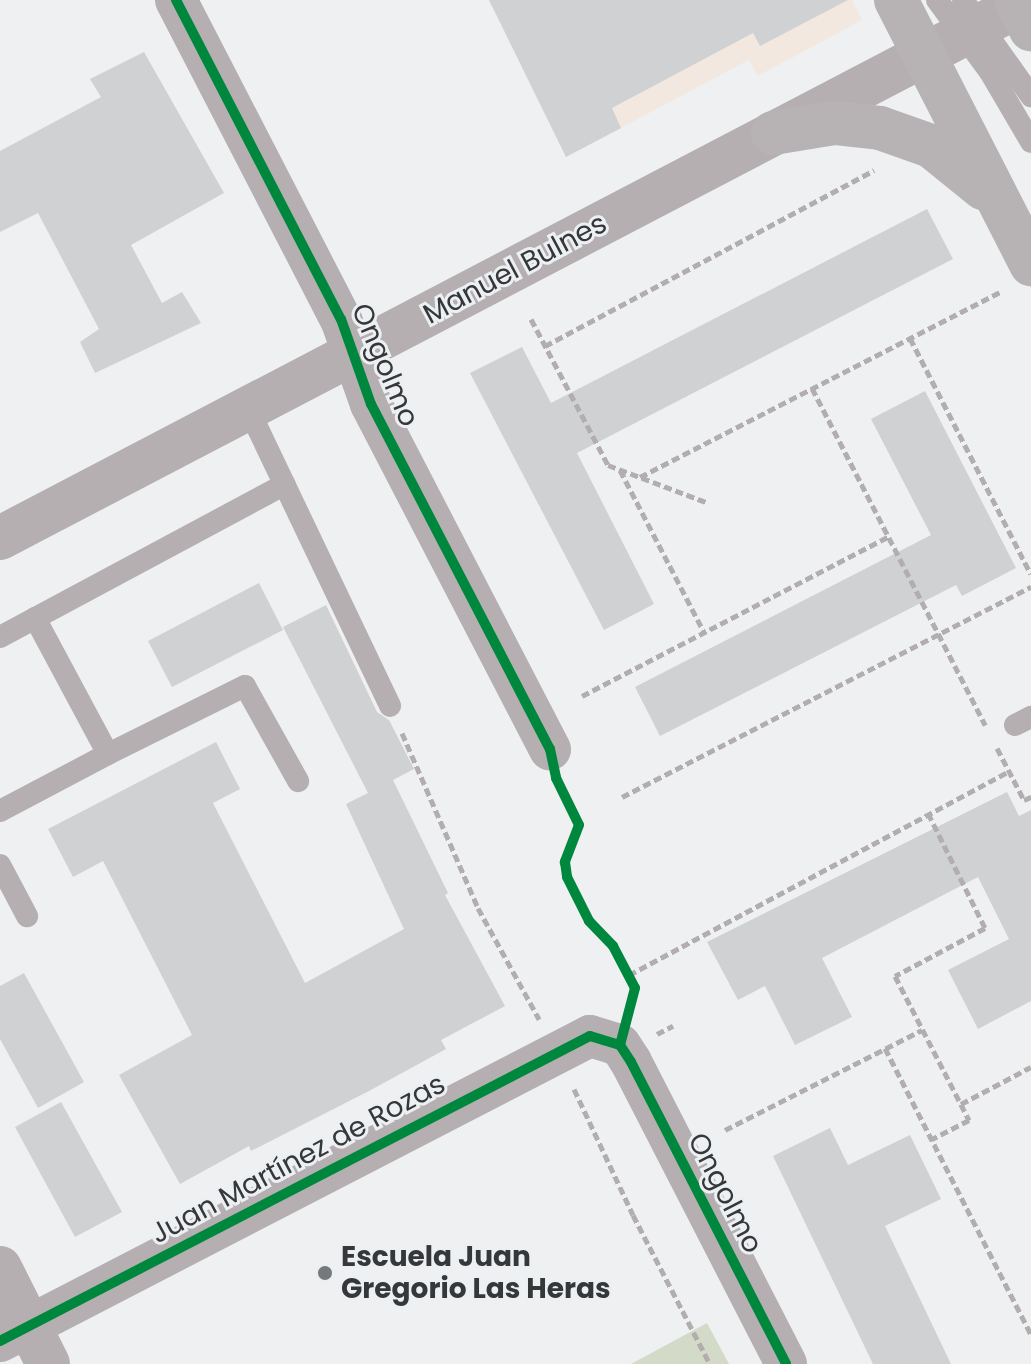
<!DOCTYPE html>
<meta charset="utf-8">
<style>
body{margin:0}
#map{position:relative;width:1031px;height:1364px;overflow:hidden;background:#eef0f2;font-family:Poppins,sans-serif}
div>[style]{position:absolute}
.commercial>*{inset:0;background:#f2e8e0}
.green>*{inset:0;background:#d3dac7}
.building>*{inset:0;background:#d0d1d3}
.path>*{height:5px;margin-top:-2.5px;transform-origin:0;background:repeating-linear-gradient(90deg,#b2aeaf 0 8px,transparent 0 12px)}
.lane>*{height:22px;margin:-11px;padding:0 11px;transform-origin:11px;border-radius:11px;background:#b6afb1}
.street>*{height:42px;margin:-21px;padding:0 21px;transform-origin:21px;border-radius:21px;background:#b6afb1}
.secondary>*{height:44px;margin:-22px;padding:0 22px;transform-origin:22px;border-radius:22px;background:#b5afb1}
.primary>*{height:44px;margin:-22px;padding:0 22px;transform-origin:22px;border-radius:22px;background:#b7b3b4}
.cycleway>*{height:10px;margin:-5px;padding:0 5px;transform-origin:5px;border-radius:5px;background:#00873e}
.dots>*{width:22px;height:22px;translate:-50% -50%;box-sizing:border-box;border:4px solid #edf0f3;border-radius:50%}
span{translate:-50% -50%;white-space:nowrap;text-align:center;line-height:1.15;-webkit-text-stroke:6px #edf0f3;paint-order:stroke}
.street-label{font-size:28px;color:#363739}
.poi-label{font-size:28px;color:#363739;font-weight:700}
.left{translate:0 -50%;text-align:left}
</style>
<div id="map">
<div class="commercial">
<div style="clip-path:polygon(489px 0,852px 0,862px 20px,758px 76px,749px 60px,566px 157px)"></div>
</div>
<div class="green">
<div style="clip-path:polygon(707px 1323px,729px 1364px,631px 1364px)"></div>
</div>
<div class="building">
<div style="clip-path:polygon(489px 0,848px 0,760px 46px,753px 33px,612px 108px,621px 128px,566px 157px)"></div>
<div style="clip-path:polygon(144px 52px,224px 193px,131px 245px,162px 303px,182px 292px,201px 323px,95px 373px,80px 342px,99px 329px,38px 213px,0 232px,0 151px,101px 97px,90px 79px)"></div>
<div style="clip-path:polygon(927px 209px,953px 259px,577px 453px,654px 604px,604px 630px,470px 373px,522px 347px,551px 403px)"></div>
<div style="clip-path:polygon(925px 391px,1016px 568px,962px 596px,956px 585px,660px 736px,635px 687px,931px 535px,871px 419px)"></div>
<div style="clip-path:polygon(259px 583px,283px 630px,172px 687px,148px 641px)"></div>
<div style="clip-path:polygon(326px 605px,377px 712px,389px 720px,414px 769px,393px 780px,448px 893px,445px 895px,505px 1006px,441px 1040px,446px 1049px,369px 1091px,251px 1151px,249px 1146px,180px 1184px,119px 1075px,192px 1035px,103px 861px,73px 877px,48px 829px,216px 742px,240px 789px,213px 803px,305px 983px,404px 929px,346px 804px,368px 793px,283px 627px)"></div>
<div style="clip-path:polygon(1007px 792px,1019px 816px,1031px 810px,1031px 1001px,978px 1029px,948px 970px,1009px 939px,978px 877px,822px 958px,852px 1017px,795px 1045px,765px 986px,738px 1000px,707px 942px)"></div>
<div style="clip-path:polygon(24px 973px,84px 1082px,38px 1108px,0 1039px,0 986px)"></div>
<div style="clip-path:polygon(61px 1102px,122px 1212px,75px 1237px,15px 1127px)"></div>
<div style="clip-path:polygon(830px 1128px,848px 1165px,910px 1135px,941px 1199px,885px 1226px,951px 1364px,873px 1364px,773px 1156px)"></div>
</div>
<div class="path">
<div style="left:531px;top:319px;width:165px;rotate:62.2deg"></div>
<div style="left:608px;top:465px;width:105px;rotate:20.7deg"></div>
<div style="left:910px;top:338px;width:265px;rotate:62.9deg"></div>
<div style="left:545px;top:346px;width:373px;rotate:-28.1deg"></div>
<div style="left:812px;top:388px;width:379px;rotate:62.8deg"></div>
<div style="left:620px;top:470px;width:182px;rotate:62.6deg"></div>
<div style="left:640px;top:477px;width:407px;rotate:-27.2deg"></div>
<div style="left:582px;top:696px;width:345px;rotate:-27.5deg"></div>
<div style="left:402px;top:733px;width:191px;rotate:66.5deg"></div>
<div style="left:478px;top:908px;width:127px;rotate:61.2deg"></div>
<div style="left:997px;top:748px;width:59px;rotate:62.6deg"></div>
<div style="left:1024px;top:800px;width:8px;rotate:-23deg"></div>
<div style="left:622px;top:797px;width:460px;rotate:-27.2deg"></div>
<div style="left:928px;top:813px;width:128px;rotate:63.6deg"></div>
<div style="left:985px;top:928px;width:102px;rotate:151.9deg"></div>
<div style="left:895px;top:976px;width:162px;rotate:62.8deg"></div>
<div style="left:969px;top:1120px;width:42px;rotate:152.8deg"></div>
<div style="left:629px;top:975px;width:431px;rotate:-28.2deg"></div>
<div style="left:657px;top:1034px;width:18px;rotate:-27deg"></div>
<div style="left:885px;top:1048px;width:322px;rotate:63deg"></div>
<div style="left:574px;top:1089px;width:139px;rotate:64.9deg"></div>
<div style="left:633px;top:1215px;width:168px;rotate:62.7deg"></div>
<div style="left:961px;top:1104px;width:79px;rotate:-27.9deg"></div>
<div style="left:725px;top:1130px;width:221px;rotate:-26.9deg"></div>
</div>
<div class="lane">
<div style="left:937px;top:0;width:89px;rotate:53.6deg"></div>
<div style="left:990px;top:72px;width:81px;rotate:59.6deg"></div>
<div style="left:963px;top:0;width:118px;rotate:54.7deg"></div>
<div style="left:248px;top:408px;width:330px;rotate:64.5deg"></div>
<div style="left:35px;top:618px;width:154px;rotate:61.8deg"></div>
<div style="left:108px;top:754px;width:153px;rotate:-26.4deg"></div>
<div style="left:245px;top:686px;width:109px;rotate:60.8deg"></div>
<div style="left:0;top:637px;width:323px;rotate:-28.2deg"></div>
<div style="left:1015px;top:725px;width:18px;rotate:-27deg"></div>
<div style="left:0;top:811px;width:122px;rotate:-27.8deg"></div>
<div style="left:0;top:865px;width:58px;rotate:62.1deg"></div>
</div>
<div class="street">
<div style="left:176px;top:0;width:359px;rotate:62.7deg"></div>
<div style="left:341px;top:319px;width:90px;rotate:70.6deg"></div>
<div style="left:371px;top:404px;width:389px;rotate:62.6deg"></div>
<div style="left:0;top:1341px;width:664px;rotate:-27.34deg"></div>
<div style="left:590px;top:1036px;width:31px;rotate:17deg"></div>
<div style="left:620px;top:1045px;width:20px;rotate:57deg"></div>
<div style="left:631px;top:1062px;width:339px;rotate:62.8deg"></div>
</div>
<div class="secondary">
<div style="left:0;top:538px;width:1161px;rotate:-27.6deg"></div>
<div style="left:0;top:1268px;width:107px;rotate:63.4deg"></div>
</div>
<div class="primary">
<div style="left:896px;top:0;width:297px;rotate:62.9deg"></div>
<div style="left:1016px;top:0;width:33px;rotate:63deg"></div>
<div style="left:773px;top:133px;width:62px;rotate:-9.3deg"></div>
<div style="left:834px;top:123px;width:46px;rotate:6.2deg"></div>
<div style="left:880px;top:128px;width:54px;rotate:19.4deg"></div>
<div style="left:931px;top:146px;width:67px;rotate:38.9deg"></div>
</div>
<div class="cycleway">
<div style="left:176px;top:0;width:359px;rotate:62.7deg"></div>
<div style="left:341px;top:319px;width:90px;rotate:70.6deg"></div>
<div style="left:371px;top:404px;width:389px;rotate:62.6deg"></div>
<div style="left:550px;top:749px;width:30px;rotate:78deg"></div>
<div style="left:556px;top:778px;width:52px;rotate:63.9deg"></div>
<div style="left:579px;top:825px;width:40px;rotate:111deg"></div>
<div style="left:565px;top:862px;width:15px;rotate:82deg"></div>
<div style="left:567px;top:877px;width:49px;rotate:63.4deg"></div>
<div style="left:589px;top:921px;width:35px;rotate:46deg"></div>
<div style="left:613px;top:946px;width:47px;rotate:62.4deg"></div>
<div style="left:635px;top:988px;width:59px;rotate:104.7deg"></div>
<div style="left:0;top:1341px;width:664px;rotate:-27.34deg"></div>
<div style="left:590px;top:1036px;width:31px;rotate:17deg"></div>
<div style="left:620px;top:1045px;width:20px;rotate:57deg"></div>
<div style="left:631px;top:1062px;width:339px;rotate:62.8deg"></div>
</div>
<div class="dots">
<div style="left:325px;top:1273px;background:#76787a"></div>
</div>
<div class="street-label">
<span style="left:515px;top:269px;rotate:-28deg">Manuel Bulnes</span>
<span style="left:385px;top:365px;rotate:67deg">Ongolmo</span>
<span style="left:298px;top:1159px;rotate:-28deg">Juan Martínez de Rozas</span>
<span style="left:725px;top:1193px;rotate:63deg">Ongolmo</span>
</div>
<div class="poi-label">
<span class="left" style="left:341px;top:1273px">Escuela Juan<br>Gregorio Las Heras</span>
</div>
</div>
